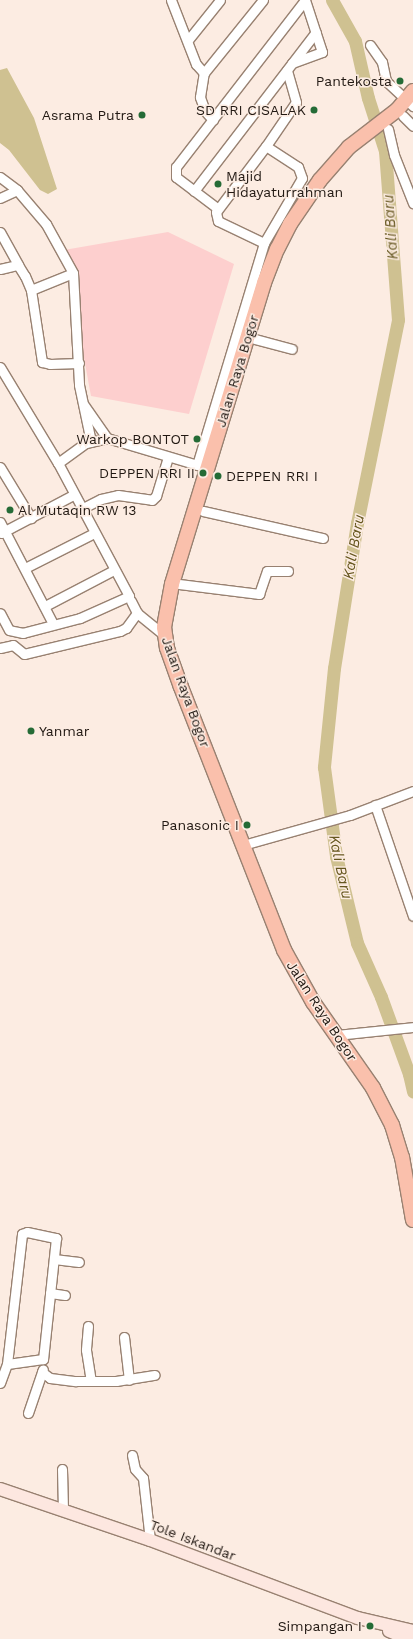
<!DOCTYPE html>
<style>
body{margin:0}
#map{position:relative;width:413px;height:1639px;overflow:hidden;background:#fcece2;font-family:"Work Sans",sans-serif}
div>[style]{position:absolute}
.green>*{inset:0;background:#fdcfce}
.water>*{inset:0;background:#cfc191}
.river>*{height:13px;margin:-6.5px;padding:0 6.5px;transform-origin:6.5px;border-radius:6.5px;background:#cfc191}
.roads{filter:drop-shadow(1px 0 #988171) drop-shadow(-1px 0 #988171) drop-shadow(0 1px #988171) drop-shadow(0 -1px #988171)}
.minor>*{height:9px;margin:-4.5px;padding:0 4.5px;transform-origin:4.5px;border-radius:4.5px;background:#fff}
.secondary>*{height:12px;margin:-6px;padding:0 6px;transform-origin:6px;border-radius:6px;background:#fde7e0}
.trunk>*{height:14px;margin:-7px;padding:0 7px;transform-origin:7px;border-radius:7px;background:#fac0ac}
.dots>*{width:11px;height:11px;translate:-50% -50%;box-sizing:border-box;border:2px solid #fcece2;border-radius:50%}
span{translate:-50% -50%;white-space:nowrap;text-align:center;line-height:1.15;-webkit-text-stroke:3px #fcece2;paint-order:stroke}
.poi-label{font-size:14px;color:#221913}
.right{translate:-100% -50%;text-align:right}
.left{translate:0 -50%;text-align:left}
.street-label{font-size:14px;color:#221913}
.water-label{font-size:15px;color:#65561e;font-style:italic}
</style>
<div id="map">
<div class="green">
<div style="clip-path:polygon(168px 232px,234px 264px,189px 414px,91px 396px,64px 250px)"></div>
</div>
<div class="water">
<div style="clip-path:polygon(7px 68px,34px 118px,57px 189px,48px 194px,40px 190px,9px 150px,0 143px,0 70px)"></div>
</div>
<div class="river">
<div style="left:332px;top:0;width:47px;rotate:60.7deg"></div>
<div style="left:355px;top:41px;width:58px;rotate:77.2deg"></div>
<div style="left:368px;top:98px;width:56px;rotate:72.2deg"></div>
<div style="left:385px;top:151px;width:169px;rotate:85.6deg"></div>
<div style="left:398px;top:320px;width:207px;rotate:101.4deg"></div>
<div style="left:357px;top:523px;width:147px;rotate:99deg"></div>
<div style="left:334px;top:668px;width:100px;rotate:95.8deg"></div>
<div style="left:324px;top:767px;width:90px;rotate:82.3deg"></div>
<div style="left:336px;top:856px;width:89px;rotate:76.4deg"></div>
<div style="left:357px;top:943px;width:59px;rotate:66deg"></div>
<div style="left:381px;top:997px;width:82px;rotate:70deg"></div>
<div style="left:409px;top:1074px;width:18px;rotate:77deg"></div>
</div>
<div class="roads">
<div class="minor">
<div style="left:171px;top:0;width:69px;rotate:68.7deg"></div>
<div style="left:196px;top:64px;width:12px;rotate:48deg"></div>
<div style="left:188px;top:40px;width:51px;rotate:-51.3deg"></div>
<div style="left:370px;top:45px;width:21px;rotate:55deg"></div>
<div style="left:382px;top:62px;width:19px;rotate:78deg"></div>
<div style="left:386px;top:81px;width:37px;rotate:43deg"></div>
<div style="left:292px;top:63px;width:32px;rotate:-20deg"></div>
<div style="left:322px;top:52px;width:55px;rotate:-108.1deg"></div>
<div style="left:403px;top:116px;width:14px;rotate:45deg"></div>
<div style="left:213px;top:120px;width:12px;rotate:-132deg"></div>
<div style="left:205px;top:111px;width:15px;rotate:-110deg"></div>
<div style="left:200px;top:97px;width:24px;rotate:-81deg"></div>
<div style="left:204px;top:73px;width:94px;rotate:-51.1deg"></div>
<div style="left:388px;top:129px;width:27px;rotate:77deg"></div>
<div style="left:394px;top:155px;width:52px;rotate:68.4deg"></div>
<div style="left:0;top:177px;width:21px;rotate:37deg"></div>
<div style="left:17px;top:190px;width:45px;rotate:49.5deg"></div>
<div style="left:46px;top:224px;width:56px;rotate:61.1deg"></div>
<div style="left:73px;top:273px;width:112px;rotate:86.9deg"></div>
<div style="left:79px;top:385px;width:58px;rotate:78.1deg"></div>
<div style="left:194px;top:191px;width:200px;rotate:-52.5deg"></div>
<div style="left:0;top:198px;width:19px;rotate:-25deg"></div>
<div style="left:217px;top:208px;width:51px;rotate:-142.9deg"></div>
<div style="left:176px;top:177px;width:10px;rotate:-90deg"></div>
<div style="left:176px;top:167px;width:211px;rotate:-52.3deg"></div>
<div style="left:0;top:232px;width:38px;rotate:61deg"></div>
<div style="left:264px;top:243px;width:51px;rotate:-154.4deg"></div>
<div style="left:218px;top:221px;width:9px;rotate:-103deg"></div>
<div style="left:216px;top:212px;width:83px;rotate:-52.9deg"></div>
<div style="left:266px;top:146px;width:53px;rotate:-55.7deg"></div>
<div style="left:296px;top:102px;width:33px;rotate:-106deg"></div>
<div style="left:0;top:269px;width:18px;rotate:-13deg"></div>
<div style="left:18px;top:265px;width:13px;rotate:58deg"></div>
<div style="left:25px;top:276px;width:15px;rotate:67deg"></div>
<div style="left:31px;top:290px;width:73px;rotate:81.3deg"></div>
<div style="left:42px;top:362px;width:8px;rotate:14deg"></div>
<div style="left:50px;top:364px;width:29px;rotate:-2deg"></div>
<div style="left:31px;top:290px;width:45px;rotate:-22deg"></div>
<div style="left:255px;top:339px;width:38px;rotate:15deg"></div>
<div style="left:0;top:367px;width:112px;rotate:58.9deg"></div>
<div style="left:58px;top:463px;width:151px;rotate:61.9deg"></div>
<div style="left:129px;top:596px;width:54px;rotate:155.8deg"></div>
<div style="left:80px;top:618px;width:59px;rotate:165.3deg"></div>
<div style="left:23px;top:633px;width:14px;rotate:-168deg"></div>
<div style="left:9px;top:630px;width:19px;rotate:-118deg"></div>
<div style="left:84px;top:405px;width:40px;rotate:55.1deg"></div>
<div style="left:58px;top:463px;width:34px;rotate:-36deg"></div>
<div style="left:86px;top:443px;width:22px;rotate:-13deg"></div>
<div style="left:107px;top:438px;width:98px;rotate:16.6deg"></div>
<div style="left:197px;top:465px;width:232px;rotate:-73.2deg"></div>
<div style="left:264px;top:243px;width:75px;rotate:-59.7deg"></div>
<div style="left:302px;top:178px;width:12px;rotate:-110deg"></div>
<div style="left:298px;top:167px;width:38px;rotate:-147deg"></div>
<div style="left:0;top:467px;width:60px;rotate:58.7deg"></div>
<div style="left:81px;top:509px;width:22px;rotate:-27deg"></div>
<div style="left:101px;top:499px;width:17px;rotate:-13deg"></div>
<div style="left:118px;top:495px;width:34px;rotate:8deg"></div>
<div style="left:152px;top:500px;width:6px;rotate:-45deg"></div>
<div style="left:156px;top:496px;width:41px;rotate:-72.9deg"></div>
<div style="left:203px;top:511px;width:123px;rotate:12.7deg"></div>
<div style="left:0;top:522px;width:115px;rotate:62.5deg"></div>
<div style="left:1px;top:533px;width:81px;rotate:-27.8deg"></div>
<div style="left:25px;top:568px;width:77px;rotate:-26.9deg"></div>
<div style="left:179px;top:584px;width:81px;rotate:7.1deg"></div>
<div style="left:259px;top:594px;width:24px;rotate:-71deg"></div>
<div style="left:267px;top:571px;width:21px"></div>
<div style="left:131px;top:601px;width:13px;rotate:63deg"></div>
<div style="left:137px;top:613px;width:36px;rotate:39deg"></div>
<div style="left:45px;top:606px;width:78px;rotate:-27.6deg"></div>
<div style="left:0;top:648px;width:13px;rotate:-13deg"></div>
<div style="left:13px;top:645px;width:14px;rotate:39deg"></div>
<div style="left:24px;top:654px;width:99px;rotate:-13.5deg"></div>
<div style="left:120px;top:631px;width:7px;rotate:-27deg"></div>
<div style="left:126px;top:628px;width:19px;rotate:-54deg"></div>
<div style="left:375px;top:805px;width:117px;rotate:71.1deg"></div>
<div style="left:243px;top:845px;width:111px;rotate:-15.7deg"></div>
<div style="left:350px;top:815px;width:67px;rotate:-20.9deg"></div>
<div style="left:336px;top:1035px;width:77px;rotate:-5.9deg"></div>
<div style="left:54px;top:1259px;width:25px;rotate:7deg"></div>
<div style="left:50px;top:1293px;width:15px;rotate:8deg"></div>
<div style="left:88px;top:1326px;width:24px;rotate:95deg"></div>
<div style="left:86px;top:1350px;width:31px;rotate:81deg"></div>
<div style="left:124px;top:1337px;width:43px;rotate:83.4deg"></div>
<div style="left:42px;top:1372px;width:10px;rotate:37deg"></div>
<div style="left:50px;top:1378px;width:26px;rotate:7deg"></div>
<div style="left:76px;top:1381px;width:40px"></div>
<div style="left:116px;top:1381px;width:39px;rotate:-9deg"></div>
<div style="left:0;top:1383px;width:20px;rotate:-70deg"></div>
<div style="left:7px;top:1364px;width:131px;rotate:-83.4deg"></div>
<div style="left:22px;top:1234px;width:5px;rotate:-22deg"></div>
<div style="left:27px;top:1232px;width:30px;rotate:12deg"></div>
<div style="left:56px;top:1238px;width:122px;rotate:96.1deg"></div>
<div style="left:43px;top:1359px;width:36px;rotate:172deg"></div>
<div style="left:28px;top:1413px;width:46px;rotate:-71.2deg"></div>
<div style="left:132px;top:1455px;width:14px;rotate:78deg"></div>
<div style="left:135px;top:1469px;width:12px;rotate:48deg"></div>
<div style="left:143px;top:1478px;width:62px;rotate:83.6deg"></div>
<div style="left:62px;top:1469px;width:41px;rotate:88.6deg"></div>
</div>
<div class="secondary">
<div style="left:0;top:1489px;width:158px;rotate:18.8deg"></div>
<div style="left:150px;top:1540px;width:222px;rotate:20.6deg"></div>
<div style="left:358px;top:1618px;width:57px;rotate:13.3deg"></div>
<div style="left:389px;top:1631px;width:21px;rotate:23deg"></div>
</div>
<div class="trunk">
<div style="left:413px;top:91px;width:25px;rotate:130deg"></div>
<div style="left:397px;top:110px;width:61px;rotate:142.4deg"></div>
<div style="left:349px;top:147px;width:44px;rotate:131.3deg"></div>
<div style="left:320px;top:180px;width:53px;rotate:124.3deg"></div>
<div style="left:290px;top:224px;width:28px;rotate:117deg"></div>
<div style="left:277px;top:249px;width:36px;rotate:111deg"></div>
<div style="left:264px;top:283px;width:315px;rotate:107deg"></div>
<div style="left:172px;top:584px;width:44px;rotate:100.5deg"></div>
<div style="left:164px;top:627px;width:21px;rotate:82deg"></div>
<div style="left:167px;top:648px;width:41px;rotate:70.3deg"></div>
<div style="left:181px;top:687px;width:282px;rotate:68.6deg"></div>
<div style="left:284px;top:950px;width:60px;rotate:60.9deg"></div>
<div style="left:313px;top:1002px;width:105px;rotate:55.1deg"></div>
<div style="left:373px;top:1088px;width:42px;rotate:62.8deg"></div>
<div style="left:392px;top:1125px;width:34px;rotate:73deg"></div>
<div style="left:402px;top:1157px;width:64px;rotate:80.1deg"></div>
</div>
</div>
<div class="dots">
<div style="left:400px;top:81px;background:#256b36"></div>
<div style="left:314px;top:110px;background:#256b36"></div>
<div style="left:142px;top:115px;background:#256b36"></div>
<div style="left:218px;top:184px;background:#256b36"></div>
<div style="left:197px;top:439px;background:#256b36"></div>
<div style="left:203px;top:473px;background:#256b36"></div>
<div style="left:218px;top:476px;background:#256b36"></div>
<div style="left:10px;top:510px;background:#256b36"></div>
<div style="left:31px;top:731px;background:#256b36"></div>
<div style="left:247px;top:825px;background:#256b36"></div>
<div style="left:370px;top:1626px;background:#256b36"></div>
</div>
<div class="poi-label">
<span class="right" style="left:392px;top:81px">Pantekosta</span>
<span class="right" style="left:306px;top:110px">SD RRI CISALAK</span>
<span class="right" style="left:134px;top:115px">Asrama Putra</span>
<span class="left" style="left:226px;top:184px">Majid<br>Hidayaturrahman</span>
<span class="right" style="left:189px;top:439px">Warkop BONTOT</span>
<span class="right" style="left:195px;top:473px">DEPPEN RRI II</span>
<span class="left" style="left:226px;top:476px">DEPPEN RRI I</span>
<span class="left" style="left:18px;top:510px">Al Mutaqin RW 13</span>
<span class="left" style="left:39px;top:731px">Yanmar</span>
<span class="right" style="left:239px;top:825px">Panasonic I</span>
<span class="right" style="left:362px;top:1626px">Simpangan I</span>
</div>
<div class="street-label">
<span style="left:237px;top:371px;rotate:-73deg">Jalan Raya Bogor</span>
<span style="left:186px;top:692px;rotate:70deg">Jalan Raya Bogor</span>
<span style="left:322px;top:1011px;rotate:57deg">Jalan Raya Bogor</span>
<span style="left:193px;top:1540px;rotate:21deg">Tole Iskandar</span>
</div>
<div class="water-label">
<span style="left:391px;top:227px;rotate:-94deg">Kali Baru</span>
<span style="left:354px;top:547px;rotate:-80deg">Kali Baru</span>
<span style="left:340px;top:867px;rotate:78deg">Kali Baru</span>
</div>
</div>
